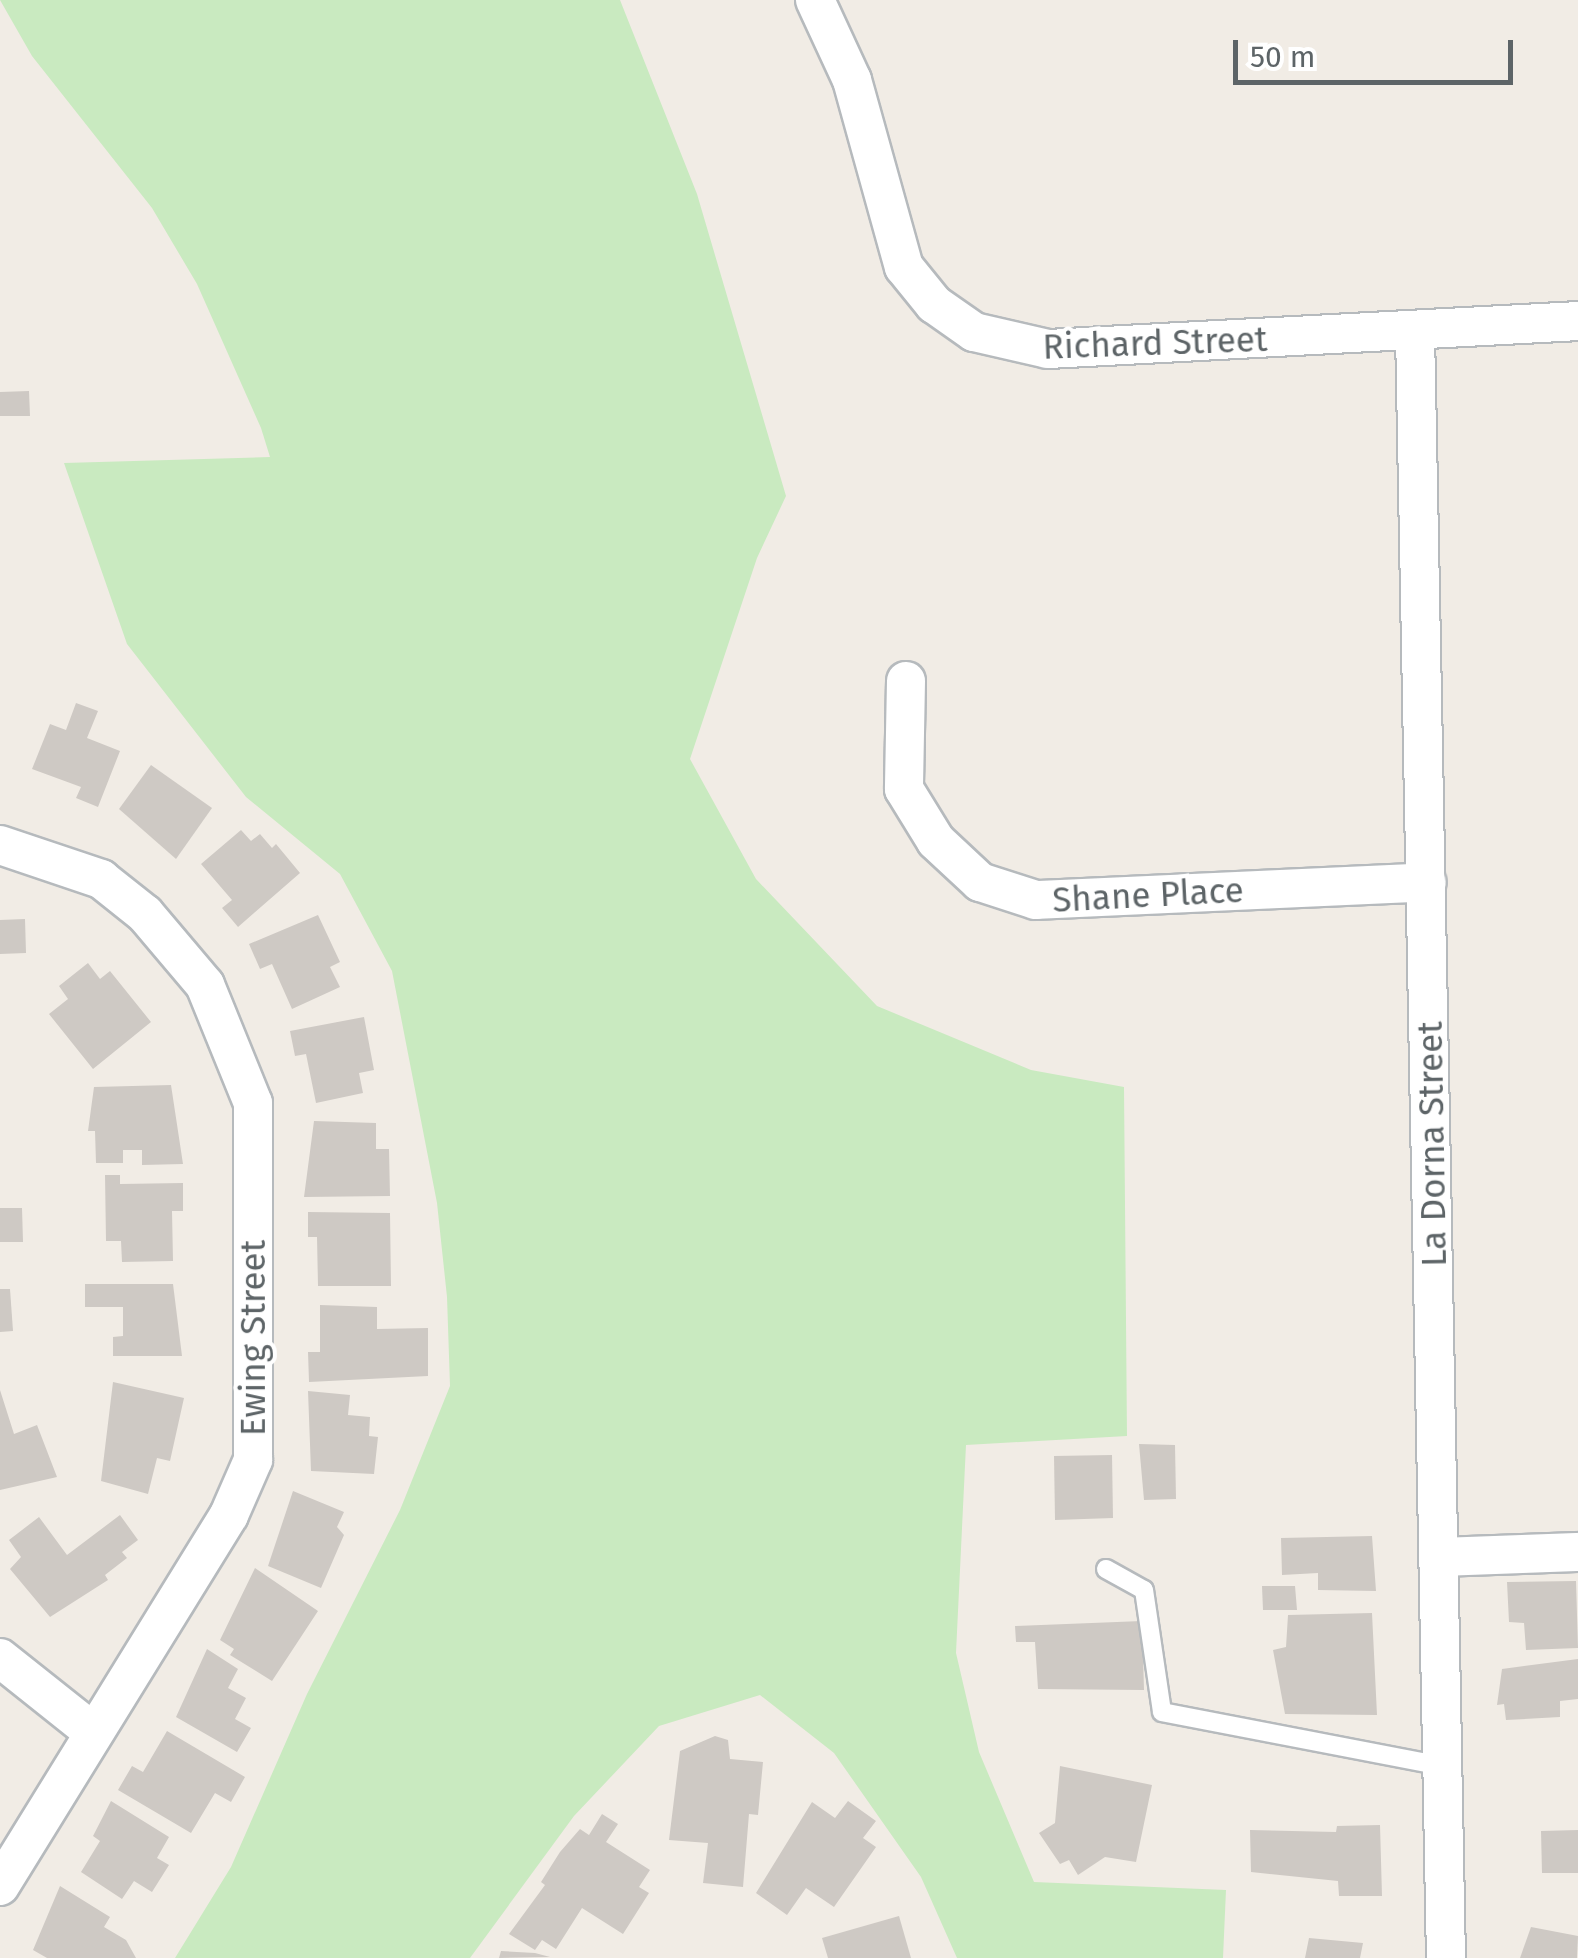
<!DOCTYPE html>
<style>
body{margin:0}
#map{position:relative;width:1578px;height:1958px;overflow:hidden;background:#f1ece5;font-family:"Fira Sans",sans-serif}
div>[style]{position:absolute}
.green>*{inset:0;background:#c9eac0}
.building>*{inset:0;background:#cec9c4}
.roads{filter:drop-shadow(2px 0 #b6babd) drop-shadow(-2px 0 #b6babd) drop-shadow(0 2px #b6babd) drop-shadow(0 -2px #b6babd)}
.lane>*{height:18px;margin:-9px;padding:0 9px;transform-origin:9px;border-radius:9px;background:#fff}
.street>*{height:38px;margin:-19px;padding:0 19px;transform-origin:19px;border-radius:19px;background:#fff}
span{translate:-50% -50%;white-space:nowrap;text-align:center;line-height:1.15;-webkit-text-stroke:8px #fff;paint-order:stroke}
.street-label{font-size:35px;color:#5d6467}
.scale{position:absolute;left:1233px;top:40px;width:280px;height:45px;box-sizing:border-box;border:5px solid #5d6467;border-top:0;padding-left:12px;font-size:30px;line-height:35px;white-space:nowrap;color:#5d6467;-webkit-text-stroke:8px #fff;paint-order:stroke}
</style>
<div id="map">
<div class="green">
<div style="clip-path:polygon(0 0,620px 0,697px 194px,786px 496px,757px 558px,690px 759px,756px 879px,877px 1006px,1031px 1070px,1124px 1087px,1127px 1436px,966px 1445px,956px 1653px,979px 1752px,1034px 1882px,1226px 1890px,1223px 1958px,957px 1958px,921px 1877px,834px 1753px,760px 1695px,659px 1726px,574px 1816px,470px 1958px,175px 1958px,231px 1867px,307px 1694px,400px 1510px,450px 1386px,447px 1297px,437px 1203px,392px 971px,340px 874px,246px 797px,127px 644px,64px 463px,270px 457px,261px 428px,197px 284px,152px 208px,32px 56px)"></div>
</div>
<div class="building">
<div style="clip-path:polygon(29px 391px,30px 416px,0 416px,0 392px)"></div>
<div style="clip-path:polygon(76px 703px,98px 711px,87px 738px,120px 751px,98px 807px,76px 798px,81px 787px,32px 769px,50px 724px,66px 730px)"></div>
<div style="clip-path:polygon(151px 765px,212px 808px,176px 859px,119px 809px)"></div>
<div style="clip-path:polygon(241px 830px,251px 841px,260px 834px,272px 848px,276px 844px,300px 873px,238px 927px,222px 908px,232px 900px,201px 864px)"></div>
<div style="clip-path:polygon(318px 915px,340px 962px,330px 967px,340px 987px,292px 1009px,272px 964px,260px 969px,249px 944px)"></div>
<div style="clip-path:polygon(25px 919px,26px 953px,0 954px,0 920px)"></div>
<div style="clip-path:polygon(88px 963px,100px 979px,110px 971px,151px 1022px,93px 1069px,49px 1014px,68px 999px,59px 986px)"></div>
<div style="clip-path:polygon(364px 1017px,374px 1070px,359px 1073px,363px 1093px,316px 1103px,306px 1054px,295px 1056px,290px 1031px)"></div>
<div style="clip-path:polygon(171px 1085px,183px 1164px,142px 1165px,142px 1150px,123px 1150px,123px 1163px,96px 1163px,95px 1131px,88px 1131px,94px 1087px)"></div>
<div style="clip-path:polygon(314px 1121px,376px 1123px,376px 1149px,389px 1149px,390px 1196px,304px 1197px)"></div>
<div style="clip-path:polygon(105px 1175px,120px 1175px,120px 1184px,183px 1183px,183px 1211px,172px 1211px,173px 1261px,122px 1262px,121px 1241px,106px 1241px)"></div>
<div style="clip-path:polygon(0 1208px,22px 1208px,23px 1242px,0 1242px)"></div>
<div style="clip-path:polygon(308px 1212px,390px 1213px,391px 1286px,318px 1286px,317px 1237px,308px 1237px)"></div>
<div style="clip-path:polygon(85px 1284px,173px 1284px,182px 1356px,113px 1356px,113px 1337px,123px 1336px,123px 1307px,85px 1307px)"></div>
<div style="clip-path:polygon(0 1289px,10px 1289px,13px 1331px,0 1332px)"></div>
<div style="clip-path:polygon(320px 1305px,377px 1307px,377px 1329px,428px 1328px,428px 1376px,309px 1382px,308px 1352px,320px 1352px)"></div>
<div style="clip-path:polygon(113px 1382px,184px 1398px,170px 1461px,157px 1458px,148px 1494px,101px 1481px)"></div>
<div style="clip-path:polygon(0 1390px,14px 1434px,37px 1425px,57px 1477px,0 1490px)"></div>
<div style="clip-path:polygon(308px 1391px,350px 1395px,348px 1415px,370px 1417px,369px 1436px,378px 1437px,374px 1474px,311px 1471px)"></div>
<div style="clip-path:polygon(1139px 1444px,1175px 1445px,1176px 1499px,1144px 1500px)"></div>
<div style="clip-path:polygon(1112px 1455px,1113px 1518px,1055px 1520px,1054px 1456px)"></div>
<div style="clip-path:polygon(293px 1491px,344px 1512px,337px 1527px,344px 1535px,321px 1588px,268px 1566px)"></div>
<div style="clip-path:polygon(120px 1515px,138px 1540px,122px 1552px,127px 1558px,105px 1575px,108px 1580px,50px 1617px,10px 1569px,21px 1557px,9px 1540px,39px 1517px,67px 1555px)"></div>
<div style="clip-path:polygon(1372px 1536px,1376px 1591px,1318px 1590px,1318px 1573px,1282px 1575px,1281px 1538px)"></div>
<div style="clip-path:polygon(255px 1568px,318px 1611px,272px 1681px,230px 1655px,234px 1649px,220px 1640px)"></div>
<div style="clip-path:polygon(1576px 1581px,1578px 1648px,1526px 1650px,1524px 1623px,1509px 1622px,1507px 1582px)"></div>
<div style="clip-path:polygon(1262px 1586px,1295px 1586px,1297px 1610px,1263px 1610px)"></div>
<div style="clip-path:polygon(1372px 1613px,1377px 1715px,1285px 1714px,1273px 1650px,1286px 1647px,1288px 1615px)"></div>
<div style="clip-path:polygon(1142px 1621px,1144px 1690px,1038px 1689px,1035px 1642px,1016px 1642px,1015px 1626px)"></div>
<div style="clip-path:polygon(207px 1649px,238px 1669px,228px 1688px,246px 1698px,235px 1719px,251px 1728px,237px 1752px,176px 1717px)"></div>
<div style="clip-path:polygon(1578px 1659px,1578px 1699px,1560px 1701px,1560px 1717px,1506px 1720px,1504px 1704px,1497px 1705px,1502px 1669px)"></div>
<div style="clip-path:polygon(167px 1731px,245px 1777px,231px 1802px,215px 1793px,191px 1833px,118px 1790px,132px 1766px,143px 1772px)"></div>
<div style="clip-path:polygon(715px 1736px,728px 1740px,730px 1759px,763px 1762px,758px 1815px,749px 1814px,743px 1887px,703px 1883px,708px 1843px,669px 1840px,680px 1751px)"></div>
<div style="clip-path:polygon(1060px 1766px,1152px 1785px,1136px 1862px,1105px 1857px,1078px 1875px,1069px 1860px,1060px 1864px,1039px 1833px,1055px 1823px)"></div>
<div style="clip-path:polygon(111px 1801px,169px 1837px,157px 1858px,169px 1865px,152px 1892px,134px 1881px,122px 1899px,81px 1872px,100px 1841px,93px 1836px)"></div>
<div style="clip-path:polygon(848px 1801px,876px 1821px,863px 1838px,876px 1847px,834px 1907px,806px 1888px,787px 1915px,756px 1893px,812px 1802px,835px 1818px)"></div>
<div style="clip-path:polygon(602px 1814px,618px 1824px,606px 1842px,650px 1870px,639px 1887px,649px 1893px,623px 1934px,582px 1908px,556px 1949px,542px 1940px,535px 1950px,509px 1934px,545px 1885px,541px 1882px,560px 1852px,580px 1829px,589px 1835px)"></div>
<div style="clip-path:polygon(1380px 1825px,1382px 1896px,1339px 1896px,1338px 1881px,1251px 1872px,1250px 1830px,1336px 1832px,1337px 1826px)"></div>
<div style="clip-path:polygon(1578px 1830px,1578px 1873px,1542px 1873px,1541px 1831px)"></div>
<div style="clip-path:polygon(60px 1886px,110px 1917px,104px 1927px,126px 1940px,136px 1958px,47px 1958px,33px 1950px)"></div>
<div style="clip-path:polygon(899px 1916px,911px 1958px,828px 1958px,822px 1938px)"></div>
<div style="clip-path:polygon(1531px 1927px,1578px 1936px,1577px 1958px,1520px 1958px)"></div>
<div style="clip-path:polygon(1309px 1938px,1363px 1943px,1360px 1958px,1305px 1958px)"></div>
<div style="clip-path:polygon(501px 1951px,535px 1953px,550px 1957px,499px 1958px)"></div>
</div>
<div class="roads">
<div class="lane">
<div style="left:1106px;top:1569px;width:43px;rotate:28.9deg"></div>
<div style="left:1144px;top:1590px;width:123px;rotate:81.6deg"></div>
<div style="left:1162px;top:1712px;width:285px;rotate:10.9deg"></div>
</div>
<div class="street">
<div style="left:815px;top:0;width:88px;rotate:65.2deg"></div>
<div style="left:852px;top:80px;width:194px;rotate:74.5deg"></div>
<div style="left:904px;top:267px;width:48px;rotate:51deg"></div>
<div style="left:934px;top:304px;width:49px;rotate:35deg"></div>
<div style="left:974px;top:332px;width:76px;rotate:12.9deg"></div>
<div style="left:1048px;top:349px;width:531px;rotate:-3.02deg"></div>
<div style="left:1415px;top:331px;width:1627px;rotate:88.91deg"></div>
<div style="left:906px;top:681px;width:108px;rotate:91.1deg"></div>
<div style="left:904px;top:789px;width:61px;rotate:58.4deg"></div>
<div style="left:936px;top:841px;width:60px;rotate:43deg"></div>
<div style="left:980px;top:882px;width:59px;rotate:17.8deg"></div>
<div style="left:1036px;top:900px;width:391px;rotate:-2.6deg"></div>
<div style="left:0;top:845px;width:107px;rotate:18.6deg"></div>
<div style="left:101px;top:879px;width:56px;rotate:38.5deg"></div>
<div style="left:145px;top:914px;width:93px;rotate:49.8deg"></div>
<div style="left:205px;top:985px;width:127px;rotate:67.9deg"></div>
<div style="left:253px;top:1103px;width:357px;rotate:90deg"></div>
<div style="left:253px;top:1460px;width:60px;rotate:113.6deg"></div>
<div style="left:229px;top:1515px;width:436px;rotate:121.7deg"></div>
<div style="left:1439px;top:1557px;width:139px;rotate:-2.1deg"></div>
<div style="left:0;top:1658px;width:119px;rotate:38.5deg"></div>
</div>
</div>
<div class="street-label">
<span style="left:1155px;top:343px;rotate:-2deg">Richard Street</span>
<span style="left:1148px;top:895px;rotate:-3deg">Shane Place</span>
<span style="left:1432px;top:1144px;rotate:-91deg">La Dorna Street</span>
<span style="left:253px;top:1338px;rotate:-90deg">Ewing Street</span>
</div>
<div class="scale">50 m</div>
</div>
